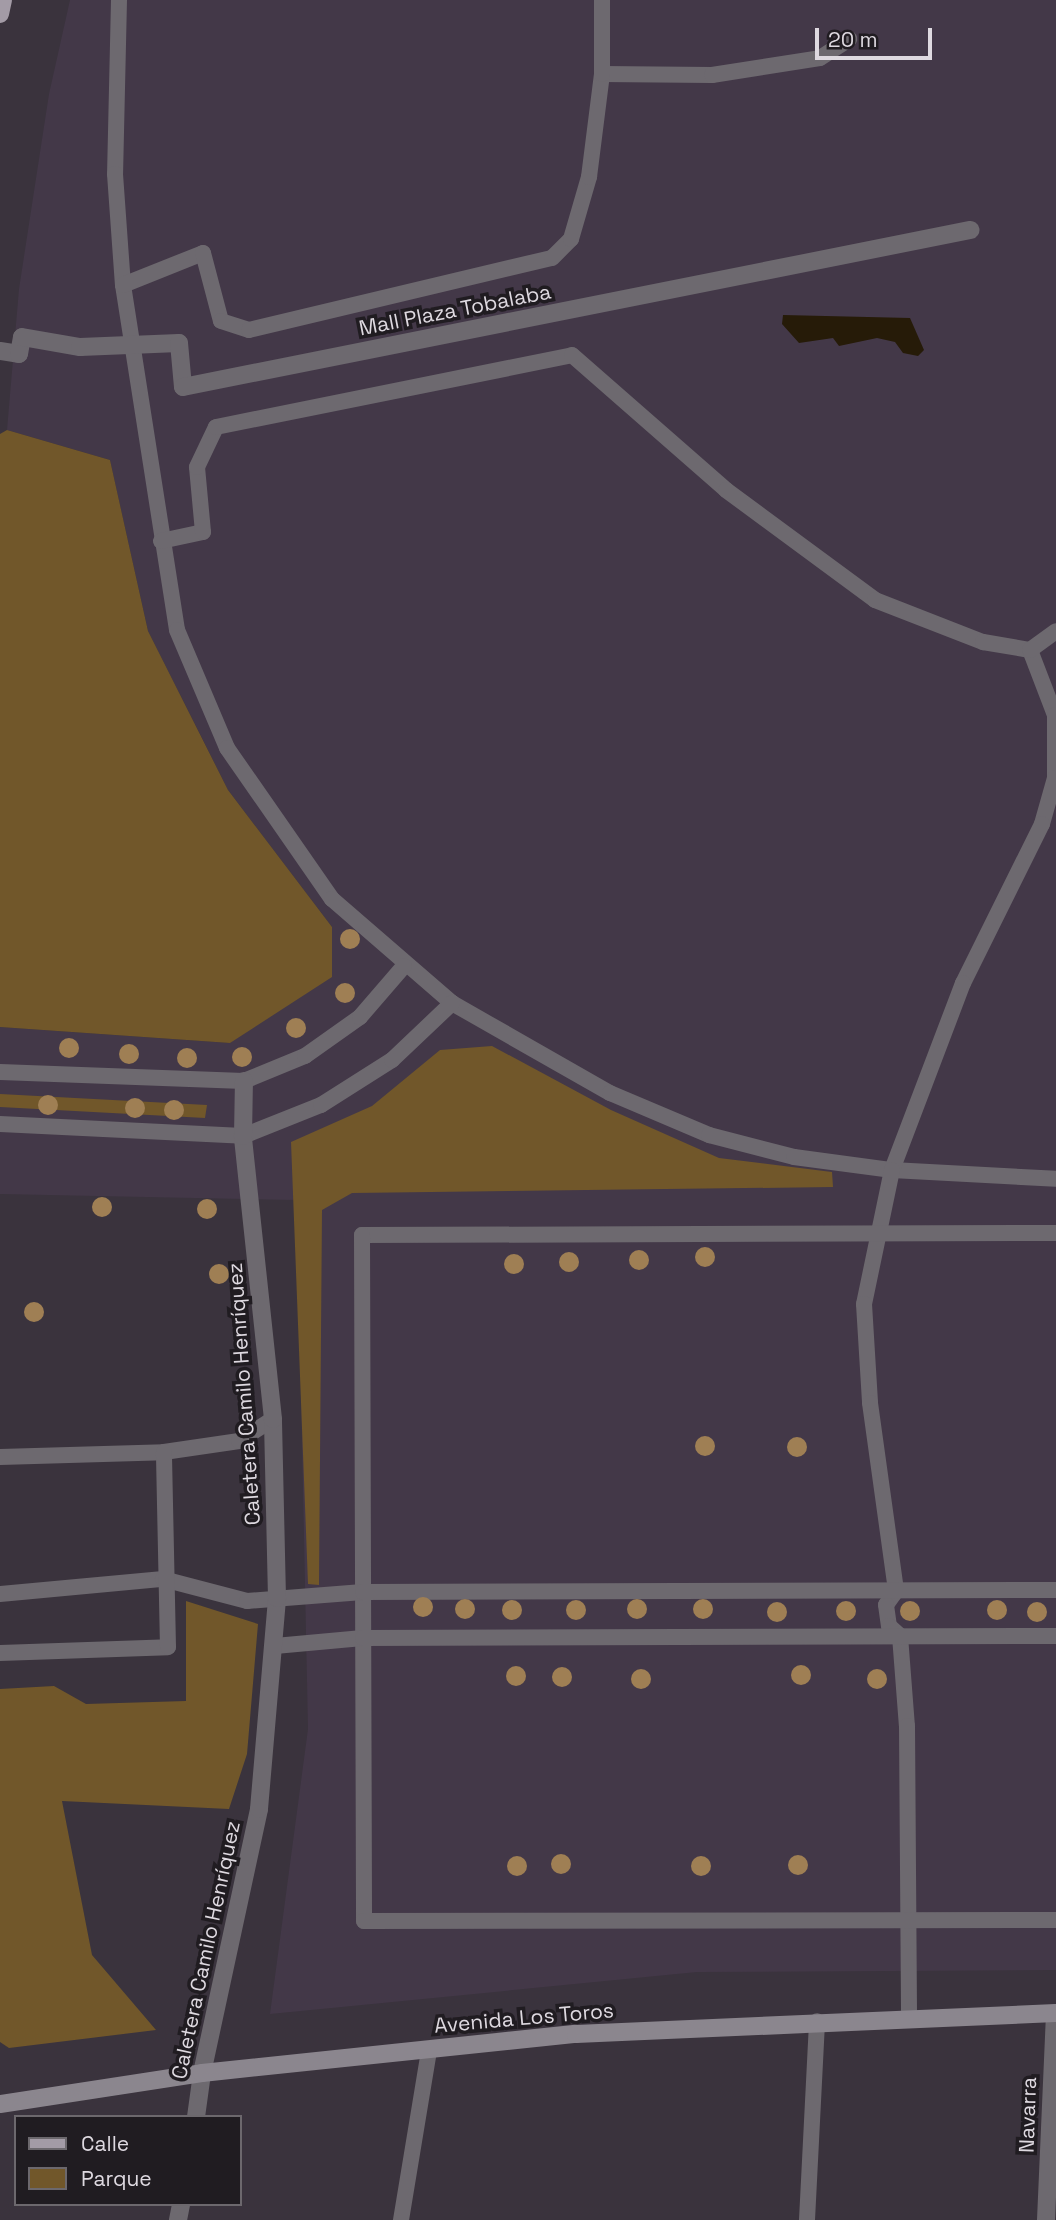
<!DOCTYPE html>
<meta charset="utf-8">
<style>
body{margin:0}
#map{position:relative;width:1056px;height:2220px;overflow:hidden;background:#3a333d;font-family:"Space Grotesk",sans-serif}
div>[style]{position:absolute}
.built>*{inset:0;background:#433848}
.green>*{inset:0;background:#71572a}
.water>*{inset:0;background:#261b08}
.service>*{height:16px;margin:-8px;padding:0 8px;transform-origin:8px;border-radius:8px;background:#6d696f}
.pedestrian>*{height:18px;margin:-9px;padding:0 9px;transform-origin:9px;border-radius:9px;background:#6d696f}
.minor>*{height:18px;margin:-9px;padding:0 9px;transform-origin:9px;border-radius:9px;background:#6d696f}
.tertiary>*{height:18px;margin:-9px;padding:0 9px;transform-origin:9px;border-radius:9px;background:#6d696f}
.secondary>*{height:18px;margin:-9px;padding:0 9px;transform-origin:9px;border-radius:9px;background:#8b868e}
.primary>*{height:18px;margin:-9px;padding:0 9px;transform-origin:9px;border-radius:9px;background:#a39ba6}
.trees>*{width:20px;height:20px;margin:-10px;border-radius:50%;background:#9f7f54}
span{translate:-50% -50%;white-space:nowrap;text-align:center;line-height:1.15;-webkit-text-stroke:7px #201c21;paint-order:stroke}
.street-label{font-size:21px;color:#ded9e0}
.legend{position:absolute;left:14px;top:2115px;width:228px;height:91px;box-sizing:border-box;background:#201c21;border:2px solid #6c686d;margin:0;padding:9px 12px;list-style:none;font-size:21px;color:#ded9e0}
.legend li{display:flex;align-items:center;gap:14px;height:35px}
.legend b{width:35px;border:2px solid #6c686d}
.scale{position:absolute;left:815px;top:28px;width:117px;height:32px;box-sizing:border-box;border:4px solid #ded9e0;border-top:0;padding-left:9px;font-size:21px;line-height:24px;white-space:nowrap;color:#ded9e0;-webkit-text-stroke:5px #201c21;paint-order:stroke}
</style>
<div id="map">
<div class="built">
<div style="clip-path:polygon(70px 0,1056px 0,1056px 1970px,697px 1972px,270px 2014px,308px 1729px,297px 1200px,0 1194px,0 1027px,230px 1043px,332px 927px,228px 790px,148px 631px,110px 460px,7px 430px,19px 289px,49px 94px)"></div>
</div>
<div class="green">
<div style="clip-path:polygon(7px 430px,110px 460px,148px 631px,228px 790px,332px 927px,332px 977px,230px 1043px,0 1027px,0 434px)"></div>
<div style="clip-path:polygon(492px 1046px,611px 1110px,719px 1158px,832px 1172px,833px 1187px,352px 1193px,322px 1210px,319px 1585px,308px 1584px,291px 1142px,372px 1106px,440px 1050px)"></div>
<div style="clip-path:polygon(0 1094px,207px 1105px,205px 1118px,0 1107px)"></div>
<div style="clip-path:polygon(186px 1601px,258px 1624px,247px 1754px,229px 1809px,62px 1801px,92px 1955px,156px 2030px,9px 2048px,0 2042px,0 1689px,54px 1686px,86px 1704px,186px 1701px)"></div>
</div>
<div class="water">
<div style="clip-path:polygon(783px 315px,910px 318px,924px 350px,918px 356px,903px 353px,895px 342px,877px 338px,839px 346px,833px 338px,799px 343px,782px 324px)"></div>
</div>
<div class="service">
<div style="left:119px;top:0;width:174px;rotate:91.3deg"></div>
<div style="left:115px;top:174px;width:111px;rotate:85.9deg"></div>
<div style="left:123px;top:285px;width:349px;rotate:81.1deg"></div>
<div style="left:177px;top:630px;width:128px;rotate:67deg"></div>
<div style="left:227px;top:748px;width:184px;rotate:55.2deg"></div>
<div style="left:332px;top:899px;width:159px;rotate:40.9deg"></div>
<div style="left:452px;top:1003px;width:182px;rotate:29.7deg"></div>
<div style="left:610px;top:1093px;width:108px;rotate:23deg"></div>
<div style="left:709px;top:1135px;width:88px;rotate:14.5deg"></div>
<div style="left:794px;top:1157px;width:99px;rotate:7.6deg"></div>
<div style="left:892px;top:1170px;width:164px;rotate:3.1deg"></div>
<div style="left:602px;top:74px;width:110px;rotate:0.5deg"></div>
<div style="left:712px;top:75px;width:109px;rotate:-8.9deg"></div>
<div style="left:820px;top:58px;width:35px;rotate:-33deg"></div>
<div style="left:123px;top:285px;width:86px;rotate:-21.8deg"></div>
<div style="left:203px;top:253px;width:70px;rotate:75.2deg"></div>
<div style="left:221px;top:321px;width:29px;rotate:18deg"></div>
<div style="left:249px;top:330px;width:311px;rotate:-13.4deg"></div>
<div style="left:552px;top:258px;width:27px;rotate:-45deg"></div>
<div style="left:571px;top:239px;width:65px;rotate:-73.8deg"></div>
<div style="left:589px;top:177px;width:104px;rotate:-82.8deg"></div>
<div style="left:602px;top:74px;width:74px;rotate:-90deg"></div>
<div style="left:161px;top:541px;width:43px;rotate:-12.1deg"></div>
<div style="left:203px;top:532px;width:65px;rotate:-95.3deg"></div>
<div style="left:197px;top:467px;width:44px;rotate:-64.6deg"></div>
<div style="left:216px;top:427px;width:363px;rotate:-11.4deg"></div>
<div style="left:572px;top:355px;width:205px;rotate:41.2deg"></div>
<div style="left:726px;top:490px;width:185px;rotate:36.4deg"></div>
<div style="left:875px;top:600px;width:116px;rotate:21.3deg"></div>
<div style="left:983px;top:642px;width:48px;rotate:9.7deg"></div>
<div style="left:1030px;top:650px;width:70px;rotate:69deg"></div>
<div style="left:1055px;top:715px;width:63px;rotate:90deg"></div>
<div style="left:1055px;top:778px;width:48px;rotate:105.8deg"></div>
<div style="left:1042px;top:824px;width:178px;rotate:116.4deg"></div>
<div style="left:963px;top:983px;width:200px;rotate:110.8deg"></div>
<div style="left:892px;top:1170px;width:137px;rotate:101.8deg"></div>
<div style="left:864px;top:1304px;width:99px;rotate:86.5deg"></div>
<div style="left:870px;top:1403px;width:190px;rotate:82.1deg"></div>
<div style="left:896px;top:1591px;width:17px;rotate:126deg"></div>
<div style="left:886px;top:1605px;width:21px;rotate:82deg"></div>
<div style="left:889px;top:1626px;width:15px;rotate:42deg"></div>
<div style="left:900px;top:1636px;width:90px;rotate:85.6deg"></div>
<div style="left:907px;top:1726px;width:291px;rotate:89.6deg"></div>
<div style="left:1030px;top:650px;width:32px;rotate:-36deg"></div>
<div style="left:0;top:1072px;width:244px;rotate:2.1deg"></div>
<div style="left:244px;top:1081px;width:66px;rotate:-22.3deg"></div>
<div style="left:305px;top:1056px;width:67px;rotate:-35.3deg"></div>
<div style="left:360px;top:1017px;width:67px;rotate:-49.2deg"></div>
<div style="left:0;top:1124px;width:243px;rotate:2.8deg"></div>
<div style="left:243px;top:1136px;width:84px;rotate:-21.7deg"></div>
<div style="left:321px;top:1105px;width:84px;rotate:-32.4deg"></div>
<div style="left:392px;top:1060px;width:83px;rotate:-43.5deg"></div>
<div style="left:1056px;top:1233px;width:694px;rotate:179.83deg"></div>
<div style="left:362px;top:1235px;width:686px;rotate:89.83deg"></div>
<div style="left:364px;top:1921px;width:692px;rotate:-0.08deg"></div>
<div style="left:0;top:1457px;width:164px;rotate:-1.7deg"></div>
<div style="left:164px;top:1452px;width:76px;rotate:-8.3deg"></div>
<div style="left:239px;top:1441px;width:40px;rotate:-32.9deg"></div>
<div style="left:0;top:1594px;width:164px;rotate:-5.3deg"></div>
<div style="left:163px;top:1579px;width:87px;rotate:14.7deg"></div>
<div style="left:247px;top:1601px;width:116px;rotate:-4.4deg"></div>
<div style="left:363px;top:1592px;width:693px;rotate:-0.17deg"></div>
<div style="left:275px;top:1646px;width:88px;rotate:-5.2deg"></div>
<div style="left:363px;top:1638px;width:693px;rotate:-0.17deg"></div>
<div style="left:0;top:1653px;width:168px;rotate:-2deg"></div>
<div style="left:168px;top:1647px;width:195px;rotate:-91.2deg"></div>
<div style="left:401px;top:2220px;width:172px;rotate:-80.6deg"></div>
<div style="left:807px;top:2220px;width:199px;rotate:-87.1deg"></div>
</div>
<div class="pedestrian">
<div style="left:0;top:351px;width:19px;rotate:9deg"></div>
<div style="left:19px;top:354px;width:17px;rotate:-80deg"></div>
<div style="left:22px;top:337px;width:59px;rotate:9.8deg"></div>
<div style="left:80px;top:347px;width:99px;rotate:-2.3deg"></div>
<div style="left:179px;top:343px;width:44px;rotate:84.8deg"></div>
<div style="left:183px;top:387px;width:803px;rotate:-11.28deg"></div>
</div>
<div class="minor">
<div style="left:202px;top:2073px;width:270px;rotate:-77.8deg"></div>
<div style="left:259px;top:1809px;width:212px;rotate:-85.1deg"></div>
<div style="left:277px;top:1598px;width:179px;rotate:-91.3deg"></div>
<div style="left:273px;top:1419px;width:285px;rotate:-96.1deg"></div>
<div style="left:243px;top:1136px;width:55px;rotate:-89deg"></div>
<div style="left:1046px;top:2220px;width:207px;rotate:-87.5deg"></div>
</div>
<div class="tertiary">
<div style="left:196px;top:2117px;width:44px;rotate:-82.2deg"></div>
<div style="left:178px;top:2220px;width:16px;rotate:-79deg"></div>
</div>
<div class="secondary">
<div style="left:0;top:2104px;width:204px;rotate:-8.7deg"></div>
<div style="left:202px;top:2073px;width:376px;rotate:-6deg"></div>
<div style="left:576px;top:2034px;width:480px;rotate:-2.5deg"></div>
</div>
<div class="primary">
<div style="left:0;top:14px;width:14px;rotate:-78deg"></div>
</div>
<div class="trees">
<div style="left:350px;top:939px"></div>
<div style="left:345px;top:993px"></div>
<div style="left:296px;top:1028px"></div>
<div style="left:69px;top:1048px"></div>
<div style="left:129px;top:1054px"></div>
<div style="left:242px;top:1057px"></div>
<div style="left:187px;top:1058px"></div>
<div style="left:48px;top:1105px"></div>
<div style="left:135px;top:1108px"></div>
<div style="left:174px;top:1110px"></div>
<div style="left:102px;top:1207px"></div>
<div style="left:207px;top:1209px"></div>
<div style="left:705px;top:1257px"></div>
<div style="left:639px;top:1260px"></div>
<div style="left:569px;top:1262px"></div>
<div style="left:514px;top:1264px"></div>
<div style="left:219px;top:1274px"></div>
<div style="left:34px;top:1312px"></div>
<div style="left:705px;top:1446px"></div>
<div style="left:797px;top:1447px"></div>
<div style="left:423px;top:1607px"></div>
<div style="left:465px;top:1609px"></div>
<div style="left:637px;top:1609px"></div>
<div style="left:703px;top:1609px"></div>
<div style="left:512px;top:1610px"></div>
<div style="left:576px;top:1610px"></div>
<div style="left:997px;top:1610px"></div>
<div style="left:846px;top:1611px"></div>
<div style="left:910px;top:1611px"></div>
<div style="left:777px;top:1612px"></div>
<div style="left:1037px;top:1612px"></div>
<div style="left:801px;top:1675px"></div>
<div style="left:516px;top:1676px"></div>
<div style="left:562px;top:1677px"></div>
<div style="left:641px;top:1679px"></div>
<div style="left:877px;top:1679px"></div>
<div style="left:561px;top:1864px"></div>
<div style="left:798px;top:1865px"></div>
<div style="left:517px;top:1866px"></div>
<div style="left:701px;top:1866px"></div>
</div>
<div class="street-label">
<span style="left:455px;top:310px;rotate:-11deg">Mall Plaza Tobalaba</span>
<span style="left:244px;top:1394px;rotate:-94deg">Caletera Camilo Henríquez</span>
<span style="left:206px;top:1950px;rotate:-78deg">Caletera Camilo Henríquez</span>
<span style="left:524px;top:2018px;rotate:-5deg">Avenida Los Toros</span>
<span style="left:1028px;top:2115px;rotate:-88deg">Navarra</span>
</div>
<ul class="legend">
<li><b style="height:9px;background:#a39ba6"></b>Calle</li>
<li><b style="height:19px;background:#71572a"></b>Parque</li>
</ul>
<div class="scale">20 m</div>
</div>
